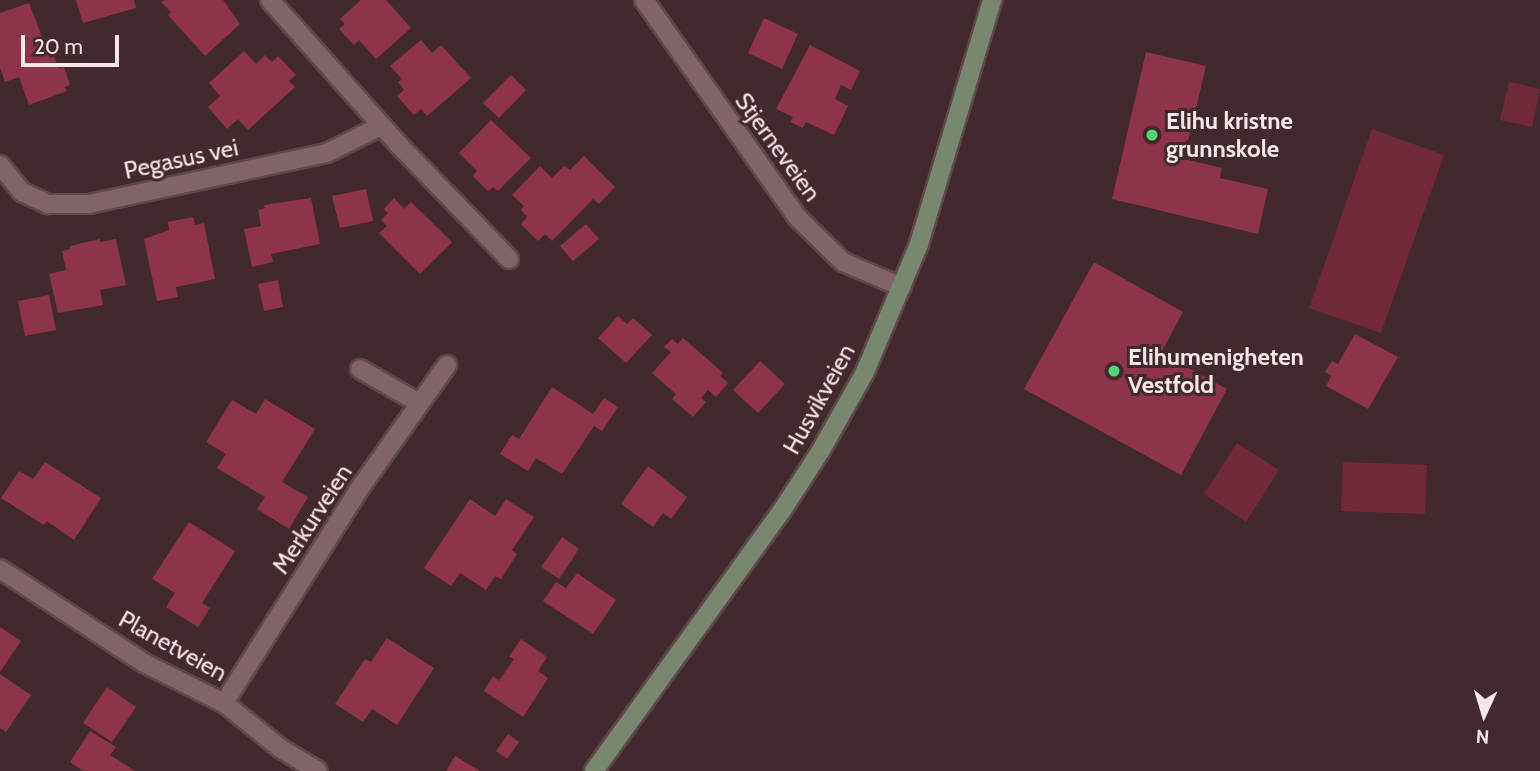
<!DOCTYPE html>
<style>
body{margin:0}
#map{position:relative;width:1540px;height:771px;overflow:hidden;background:#42292d;font-family:Cabin,sans-serif}
div>[style]{position:absolute}
.green>*{inset:0;background:#71293a}
.building>*{inset:0;background:#8e344a}
.roads{filter:drop-shadow(2px 0 #5d494c) drop-shadow(-2px 0 #5d494c) drop-shadow(0 2px #5d494c) drop-shadow(0 -2px #5d494c)}
.lane>*{height:18px;margin:-9px;padding:0 9px;transform-origin:9px;border-radius:9px;background:#806468}
.street>*{height:18px;margin:-9px;padding:0 9px;transform-origin:9px;border-radius:9px;background:#806468}
.secondary>*{height:18px;margin:-9px;padding:0 9px;transform-origin:9px;border-radius:9px;background:#7a8770}
.dots>*{width:19px;height:19px;translate:-50% -50%;box-sizing:border-box;border:4px solid #42292d;border-radius:50%}
span{translate:-50% -50%;white-space:nowrap;text-align:center;line-height:1.15;-webkit-text-stroke:6px #42292d;paint-order:stroke}
.poi-label{font-size:24px;color:#f8e7e9;font-weight:700}
.left{translate:0 -50%;text-align:left}
.street-label{font-size:24px;color:#f8e7e9}
.north{position:absolute;left:1449px;top:680px;width:70px;height:70px;-webkit-text-stroke:5px #42292d;paint-order:stroke;rotate:184deg;font-size:19px;font-weight:700;line-height:28px;text-align:center;color:#f8e7e9}
.north::after{content:'';display:block;margin:auto;width:24px;height:32px;background:#f8e7e9;clip-path:polygon(50% 0,100% 100%,50% 72%,0 100%)}
.scale{position:absolute;left:21px;top:35px;width:98px;height:32px;box-sizing:border-box;border:4px solid #f8e7e9;border-top:0;padding-left:9px;font-size:21px;line-height:24px;white-space:nowrap;color:#f8e7e9;-webkit-text-stroke:5px #42292d;paint-order:stroke}
</style>
<div id="map">
<div class="green">
<div style="clip-path:polygon(1509px 82px,1540px 89px,1532px 127px,1500px 120px)"></div>
<div style="clip-path:polygon(1372px 129px,1444px 155px,1381px 333px,1309px 308px)"></div>
<div style="clip-path:polygon(1237px 443px,1279px 470px,1246px 522px,1204px 494px)"></div>
<div style="clip-path:polygon(1343px 462px,1427px 465px,1425px 514px,1341px 511px)"></div>
</div>
<div class="building">
<div style="clip-path:polygon(76px 0,134px 0,136px 8px,83px 23px)"></div>
<div style="clip-path:polygon(164px 0,223px 0,240px 24px,205px 56px,168px 15px,171px 12px,161px 2px)"></div>
<div style="clip-path:polygon(361px 0,386px 0,411px 28px,376px 59px,359px 40px,354px 45px,339px 29px,345px 24px,340px 19px)"></div>
<div style="clip-path:polygon(29px 3px,50px 58px,54px 56px,59px 69px,64px 67px,70px 85px,65px 87px,67px 91px,29px 105px,19px 77px,5px 82px,0 68px,0 13px)"></div>
<div style="clip-path:polygon(764px 18px,798px 34px,782px 69px,748px 53px)"></div>
<div style="clip-path:polygon(421px 40px,432px 53px,441px 45px,471px 78px,427px 116px,421px 109px,414px 115px,397px 96px,404px 90px,398px 82px,402px 79px,390px 66px)"></div>
<div style="clip-path:polygon(810px 45px,860px 71px,851px 90px,841px 85px,835px 99px,848px 106px,834px 135px,806px 122px,803px 128px,790px 122px,793px 117px,776px 109px)"></div>
<div style="clip-path:polygon(244px 51px,256px 64px,265px 55px,272px 62px,278px 56px,296px 75px,289px 81px,295px 87px,248px 130px,238px 119px,227px 129px,208px 107px,220px 96px,209px 83px)"></div>
<div style="clip-path:polygon(1146px 52px,1206px 66px,1184px 159px,1222px 168px,1220px 178px,1268px 189px,1258px 234px,1112px 199px)"></div>
<div style="clip-path:polygon(511px 75px,526px 90px,499px 118px,483px 103px)"></div>
<div style="clip-path:polygon(491px 120px,531px 158px,498px 191px,493px 187px,488px 191px,473px 176px,477px 171px,459px 153px)"></div>
<div style="clip-path:polygon(584px 156px,615px 187px,599px 204px,593px 199px,552px 241px,545px 234px,538px 241px,521px 224px,527px 217px,521px 210px,524px 206px,512px 195px,540px 166px,552px 178px,564px 166px,570px 170px)"></div>
<div style="clip-path:polygon(366px 189px,373px 221px,340px 228px,332px 196px)"></div>
<div style="clip-path:polygon(311px 198px,320px 244px,271px 254px,273px 262px,252px 267px,244px 229px,261px 226px,258px 210px,265px 208px,264px 205px)"></div>
<div style="clip-path:polygon(394px 198px,404px 209px,411px 202px,452px 242px,420px 274px,379px 233px,387px 226px,381px 220px,388px 213px,384px 209px)"></div>
<div style="clip-path:polygon(193px 217px,195px 225px,204px 223px,215px 279px,176px 287px,178px 297px,157px 301px,144px 239px,169px 230px,168px 222px)"></div>
<div style="clip-path:polygon(586px 224px,599px 239px,573px 261px,560px 246px)"></div>
<div style="clip-path:polygon(100px 239px,100px 242px,116px 239px,126px 285px,100px 290px,103px 305px,58px 313px,49px 274px,66px 270px,62px 251px,70px 249px,70px 246px)"></div>
<div style="clip-path:polygon(1094px 262px,1183px 312px,1161px 353px,1227px 389px,1181px 475px,1024px 389px)"></div>
<div style="clip-path:polygon(278px 280px,283px 307px,264px 311px,258px 284px)"></div>
<div style="clip-path:polygon(49px 295px,56px 330px,25px 336px,18px 301px)"></div>
<div style="clip-path:polygon(618px 316px,627px 324px,633px 318px,652px 335px,626px 363px,598px 338px)"></div>
<div style="clip-path:polygon(1355px 334px,1398px 357px,1368px 409px,1326px 386px,1331px 376px,1325px 372px,1332px 361px,1338px 364px)"></div>
<div style="clip-path:polygon(683px 338px,723px 373px,720px 376px,728px 383px,716px 397px,708px 390px,701px 398px,706px 402px,693px 417px,672px 399px,676px 394px,652px 373px,671px 352px,664px 347px,672px 339px,678px 344px)"></div>
<div style="clip-path:polygon(760px 361px,785px 384px,758px 413px,733px 390px)"></div>
<div style="clip-path:polygon(552px 387px,593px 414px,604px 398px,618px 407px,602px 431px,594px 426px,562px 474px,536px 458px,528px 471px,500px 454px,512px 435px,519px 439px)"></div>
<div style="clip-path:polygon(265px 399px,315px 429px,282px 482px,308px 497px,289px 529px,257px 509px,265px 497px,217px 468px,226px 454px,206px 442px,232px 400px,256px 414px)"></div>
<div style="clip-path:polygon(45px 462px,101px 498px,74px 540px,47px 521px,44px 525px,1px 498px,19px 471px,33px 479px)"></div>
<div style="clip-path:polygon(648px 466px,687px 497px,671px 519px,663px 513px,653px 527px,621px 504px)"></div>
<div style="clip-path:polygon(470px 499px,495px 516px,506px 499px,534px 517px,512px 550px,517px 554px,501px 579px,495px 576px,486px 590px,460px 573px,451px 586px,424px 568px)"></div>
<div style="clip-path:polygon(189px 522px,235px 551px,202px 603px,210px 608px,198px 627px,166px 607px,175px 593px,152px 579px)"></div>
<div style="clip-path:polygon(562px 537px,579px 549px,559px 579px,541px 567px)"></div>
<div style="clip-path:polygon(577px 573px,616px 600px,593px 634px,543px 601px,556px 582px,566px 588px)"></div>
<div style="clip-path:polygon(0 627px,21px 641px,0 672px)"></div>
<div style="clip-path:polygon(387px 638px,434px 668px,397px 725px,372px 709px,363px 722px,335px 704px,365px 659px,371px 662px)"></div>
<div style="clip-path:polygon(521px 639px,547px 657px,538px 671px,548px 678px,523px 717px,484px 691px,493px 676px,499px 681px,514px 659px,509px 657px)"></div>
<div style="clip-path:polygon(0 674px,31px 695px,6px 732px,0 728px)"></div>
<div style="clip-path:polygon(107px 687px,136px 707px,112px 742px,83px 723px)"></div>
<div style="clip-path:polygon(90px 731px,116px 747px,110px 755px,135px 771px,83px 771px,70px 762px)"></div>
<div style="clip-path:polygon(508px 734px,519px 742px,507px 759px,496px 751px)"></div>
<div style="clip-path:polygon(455px 756px,480px 771px,446px 771px)"></div>
</div>
<div class="roads">
<div class="lane">
<div style="left:360px;top:369px;width:68px;rotate:30deg"></div>
</div>
<div class="street">
<div style="left:270px;top:0;width:193px;rotate:48.4deg"></div>
<div style="left:398px;top:144px;width:160px;rotate:46deg"></div>
<div style="left:644px;top:0;width:266px;rotate:54.8deg"></div>
<div style="left:797px;top:217px;width:64px;rotate:44.4deg"></div>
<div style="left:843px;top:262px;width:64px;rotate:23deg"></div>
<div style="left:0;top:165px;width:35px;rotate:51deg"></div>
<div style="left:22px;top:192px;width:29px;rotate:25deg"></div>
<div style="left:48px;top:204px;width:41px"></div>
<div style="left:89px;top:204px;width:243px;rotate:-12.1deg"></div>
<div style="left:327px;top:153px;width:60px;rotate:-26.6deg"></div>
<div style="left:0;top:569px;width:172px;rotate:33.1deg"></div>
<div style="left:144px;top:663px;width:89px;rotate:26.6deg"></div>
<div style="left:224px;top:703px;width:72px;rotate:38.8deg"></div>
<div style="left:280px;top:748px;width:44px;rotate:31.2deg"></div>
<div style="left:224px;top:703px;width:258px;rotate:-57.7deg"></div>
<div style="left:362px;top:485px;width:147px;rotate:-54.7deg"></div>
</div>
<div class="secondary">
<div style="left:594px;top:771px;width:319px;rotate:-54.2deg"></div>
<div style="left:781px;top:512px;width:72px;rotate:-57deg"></div>
<div style="left:820px;top:452px;width:92px;rotate:-60.6deg"></div>
<div style="left:865px;top:372px;width:139px;rotate:-67.1deg"></div>
<div style="left:919px;top:244px;width:255px;rotate:-73.3deg"></div>
</div>
</div>
<div class="dots">
<div style="left:1152px;top:135px;background:#52d673"></div>
<div style="left:1114px;top:371px;background:#52d673"></div>
</div>
<div class="poi-label">
<span class="left" style="left:1166px;top:135px">Elihu kristne<br>grunnskole</span>
<span class="left" style="left:1128px;top:371px">Elihumenigheten<br>Vestfold</span>
</div>
<div class="street-label">
<span style="left:778px;top:147px;rotate:54deg">Stjerneveien</span>
<span style="left:181px;top:159px;rotate:-12deg">Pegasus vei</span>
<span style="left:819px;top:399px;rotate:-61deg">Husvikveien</span>
<span style="left:312px;top:519px;rotate:-57deg">Merkurveien</span>
<span style="left:173px;top:646px;rotate:29deg">Planetveien</span>
</div>
<div class="north">N</div>
<div class="scale">20 m</div>
</div>
